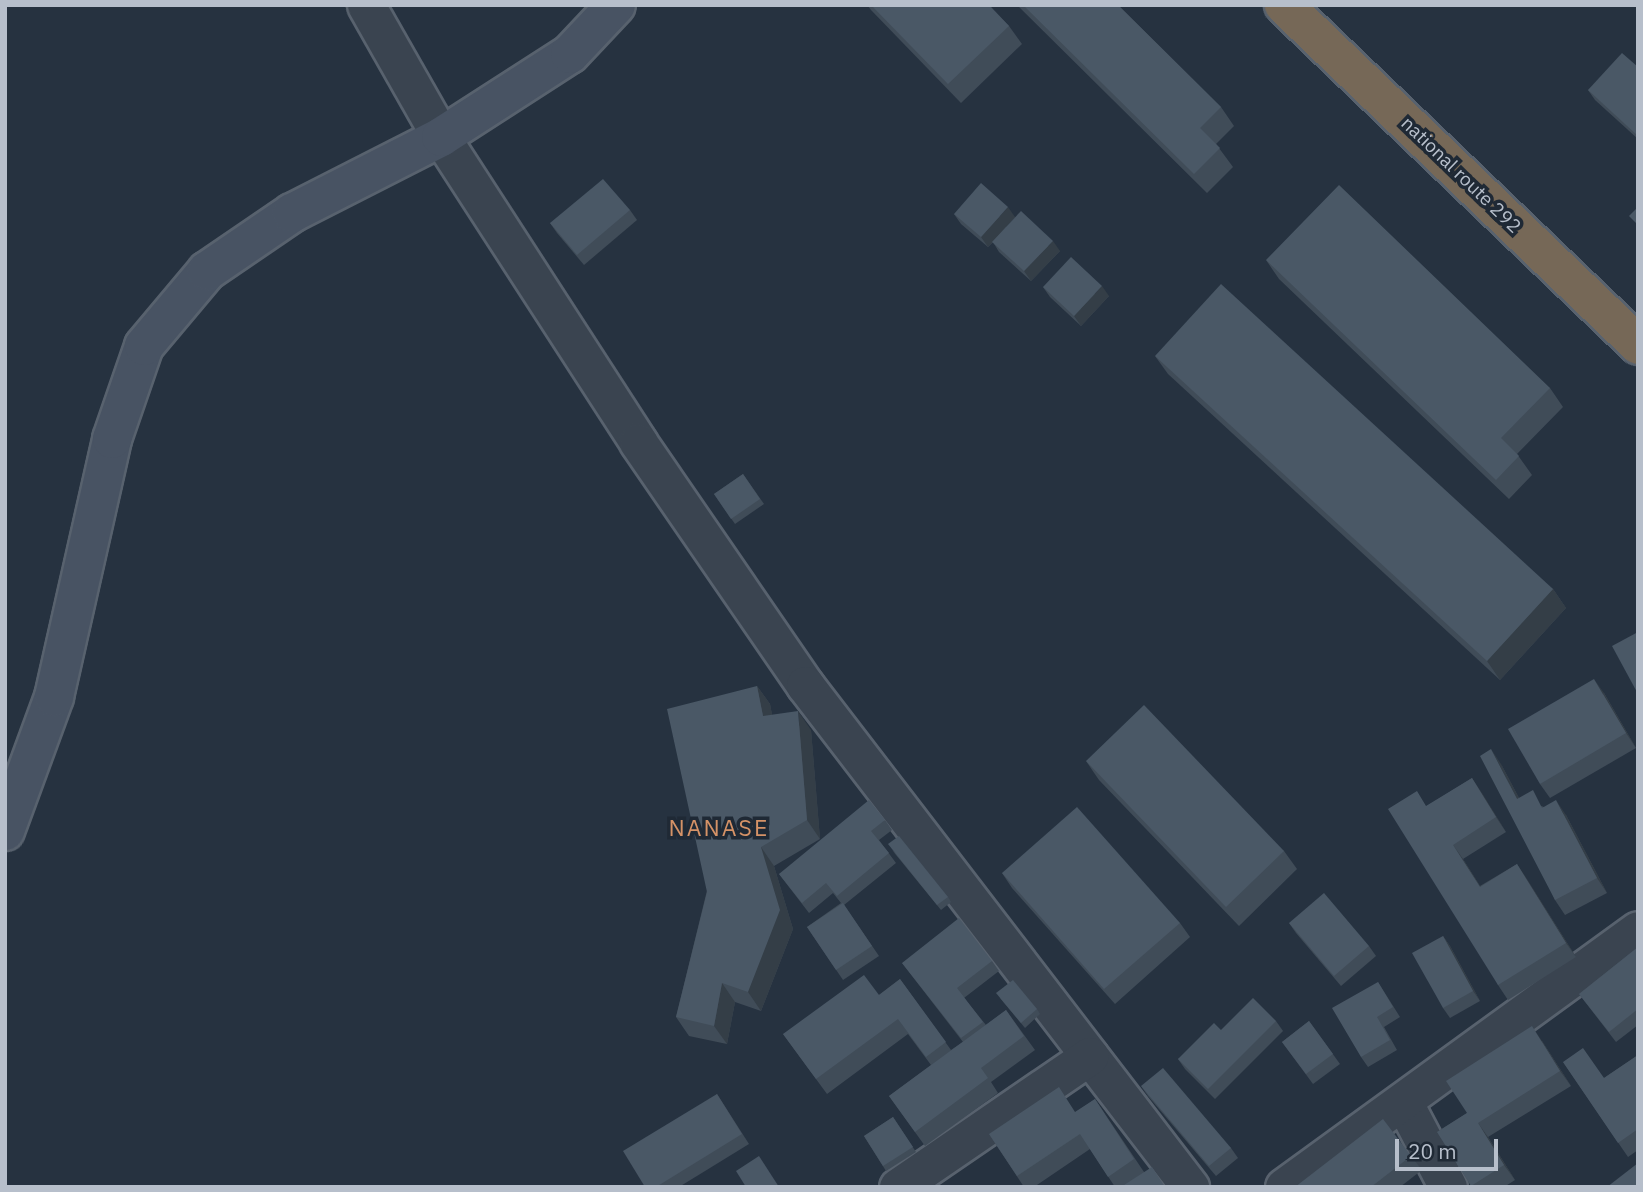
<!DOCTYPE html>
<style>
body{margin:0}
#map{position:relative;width:1643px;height:1192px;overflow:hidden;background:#263240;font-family:"IBM Plex Sans",sans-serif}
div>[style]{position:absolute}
.roads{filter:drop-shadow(2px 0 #58626e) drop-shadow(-2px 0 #58626e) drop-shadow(0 2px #58626e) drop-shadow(0 -2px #58626e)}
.street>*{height:37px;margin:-18.5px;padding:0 18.5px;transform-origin:18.5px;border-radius:18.5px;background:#3a4450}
.secondary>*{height:38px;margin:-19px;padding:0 19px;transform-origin:19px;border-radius:19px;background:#485363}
.highway>*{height:38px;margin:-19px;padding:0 19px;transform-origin:19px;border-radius:19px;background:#766857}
.wall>*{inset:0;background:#404c58}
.shaded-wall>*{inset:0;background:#343e47}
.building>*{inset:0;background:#4a5866}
span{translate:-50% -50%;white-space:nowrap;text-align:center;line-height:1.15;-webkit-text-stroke:7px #1f2935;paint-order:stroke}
.street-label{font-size:19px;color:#b7bfcb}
.quarter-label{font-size:23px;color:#d59267;letter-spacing:2px}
.frame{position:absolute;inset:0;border:7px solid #b7bfcb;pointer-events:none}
.scale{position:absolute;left:1395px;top:1139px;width:103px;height:32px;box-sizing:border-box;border:4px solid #b7bfcb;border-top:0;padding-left:9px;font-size:21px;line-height:24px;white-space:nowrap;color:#b7bfcb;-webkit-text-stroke:5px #1f2935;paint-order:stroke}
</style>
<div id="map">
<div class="roads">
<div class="street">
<div style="left:366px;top:5px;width:152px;rotate:60.4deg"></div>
<div style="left:441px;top:137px;width:363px;rotate:57.1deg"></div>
<div style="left:638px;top:442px;width:295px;rotate:55.5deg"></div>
<div style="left:805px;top:685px;width:633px;rotate:52.51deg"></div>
<div style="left:1404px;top:1103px;width:95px;rotate:62.4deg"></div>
<div style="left:898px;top:1187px;width:232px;rotate:-34.4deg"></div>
<div style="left:1284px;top:1187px;width:437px;rotate:-36deg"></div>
</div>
<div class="secondary">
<div style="left:5px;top:831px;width:143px;rotate:-69.9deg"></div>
<div style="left:54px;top:697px;width:264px;rotate:-77.3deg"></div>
<div style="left:112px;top:439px;width:98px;rotate:-71deg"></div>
<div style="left:144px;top:346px;width:98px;rotate:-50deg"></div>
<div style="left:207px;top:271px;width:103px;rotate:-34.3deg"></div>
<div style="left:292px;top:213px;width:167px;rotate:-27deg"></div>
<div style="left:441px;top:137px;width:153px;rotate:-32.8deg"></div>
<div style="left:570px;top:54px;width:67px;rotate:-46.8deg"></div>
</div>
<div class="highway">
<div style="left:1284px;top:5px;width:491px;rotate:43.8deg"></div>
</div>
</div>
<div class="wall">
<div style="clip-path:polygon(867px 5px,989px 5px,1009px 26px,1022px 44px,961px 103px,871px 10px)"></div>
<div style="clip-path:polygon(1017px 5px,1118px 5px,1221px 107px,1234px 126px,1216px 144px,1233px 167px,1207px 193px)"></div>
<div style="clip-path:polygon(1638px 67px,1638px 139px,1595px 100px,1588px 90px)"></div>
<div style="clip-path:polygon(630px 210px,637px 220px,584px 265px,557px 233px,550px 223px)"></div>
<div style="clip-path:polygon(954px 214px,1015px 217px,1006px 227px,1060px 251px,1031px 281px,999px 252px,993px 242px,988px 247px,961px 224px)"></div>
<div style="clip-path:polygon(1266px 260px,1550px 388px,1563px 407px,1517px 454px,1532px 475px,1509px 499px,1279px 279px)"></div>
<div style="clip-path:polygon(1043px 287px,1109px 296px,1081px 326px,1050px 297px)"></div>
<div style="clip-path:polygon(1155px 356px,1553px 589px,1566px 608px,1500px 680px,1168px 374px)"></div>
<div style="clip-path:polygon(743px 474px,764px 504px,735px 524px,714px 494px)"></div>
<div style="clip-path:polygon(757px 686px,770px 704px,772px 715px,811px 730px,820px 839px,774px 866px,793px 929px,761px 1011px,735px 1002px,727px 1044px,689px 1036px,676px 1017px)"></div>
<div style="clip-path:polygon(1604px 693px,1636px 748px,1550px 798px,1540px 784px)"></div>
<div style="clip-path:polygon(1086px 761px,1284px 851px,1297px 869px,1239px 926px,1099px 780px)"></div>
<div style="clip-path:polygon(1501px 764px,1519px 798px,1566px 815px,1607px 893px,1565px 915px,1555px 900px)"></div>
<div style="clip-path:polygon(1472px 778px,1506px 832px,1463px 859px,1480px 886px,1517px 864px,1576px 957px,1508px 1000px,1498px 985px,1427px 806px)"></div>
<div style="clip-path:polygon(885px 820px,892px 830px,879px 840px,896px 863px,844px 905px,879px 956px,843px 980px,807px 927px,841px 903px,833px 893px,809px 913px,779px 874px)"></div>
<div style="clip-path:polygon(892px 850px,948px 897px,951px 902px,941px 910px)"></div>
<div style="clip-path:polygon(1002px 873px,1180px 923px,1190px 937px,1115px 1004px,1012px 888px)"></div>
<div style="clip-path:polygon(1289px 923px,1369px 946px,1376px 956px,1341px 986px,1296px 933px)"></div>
<div style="clip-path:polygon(1443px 936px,1450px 946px,1480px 1001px,1450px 1018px,1443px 1008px)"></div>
<div style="clip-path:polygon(1638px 947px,1638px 1025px,1616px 1042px,1579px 994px)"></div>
<div style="clip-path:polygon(992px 961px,999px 971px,964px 998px,986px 1025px,1006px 1010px,1035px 1050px,991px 1082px,998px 1093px,925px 1146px,889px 1096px,931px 1065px,908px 1034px,827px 1094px,783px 1034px,879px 995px,900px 979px,951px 1050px,963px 1042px,902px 963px)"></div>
<div style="clip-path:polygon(1378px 982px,1400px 1017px,1384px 1027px,1397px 1050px,1368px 1067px,1361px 1057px)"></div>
<div style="clip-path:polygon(1000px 998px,1037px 1009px,1040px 1014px,1025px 1028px)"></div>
<div style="clip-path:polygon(1276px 1021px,1283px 1031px,1215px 1099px,1185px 1069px,1178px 1059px,1221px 1030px)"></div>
<div style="clip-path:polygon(1309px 1021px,1340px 1064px,1313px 1084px,1282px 1042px)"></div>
<div style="clip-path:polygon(1542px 1041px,1571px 1086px,1488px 1137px,1515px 1180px,1504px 1187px,1472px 1187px,1437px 1132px,1467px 1113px)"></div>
<div style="clip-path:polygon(1638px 1055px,1638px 1150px,1628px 1157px,1563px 1062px,1604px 1078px)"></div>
<div style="clip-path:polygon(1141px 1086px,1231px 1148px,1238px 1158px,1216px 1176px,1148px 1096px)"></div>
<div style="clip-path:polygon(717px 1094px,749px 1144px,679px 1187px,645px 1187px)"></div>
<div style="clip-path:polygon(1095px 1099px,1144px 1172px,1166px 1187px,1115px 1187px,1090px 1149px,1034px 1187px,1024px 1187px,989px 1134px,1076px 1112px)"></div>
<div style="clip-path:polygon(893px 1117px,916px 1152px,886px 1171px,864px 1136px)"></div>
<div style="clip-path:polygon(1411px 1156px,1422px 1170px,1400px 1187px,1295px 1187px)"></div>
</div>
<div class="shaded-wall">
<div style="clip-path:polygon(1008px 207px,1015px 217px,988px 247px,981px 237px)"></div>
<div style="clip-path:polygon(1053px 241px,1060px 251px,1031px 281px,1024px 271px)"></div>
<div style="clip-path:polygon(1102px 286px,1109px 296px,1081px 326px,1074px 316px)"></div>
<div style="clip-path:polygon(1553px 589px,1566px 608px,1500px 680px,1487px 661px)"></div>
<div style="clip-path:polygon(1594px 679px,1604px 693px,1636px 748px,1626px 733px)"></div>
<div style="clip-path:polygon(757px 686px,770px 704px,776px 735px,763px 716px)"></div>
<div style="clip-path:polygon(798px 711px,811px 730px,820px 839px,807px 820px)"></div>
<div style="clip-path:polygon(1491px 749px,1501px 764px,1527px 813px,1517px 799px)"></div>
<div style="clip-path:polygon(1472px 778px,1482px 793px,1506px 832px,1496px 817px)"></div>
<div style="clip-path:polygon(1556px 800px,1566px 815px,1607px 893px,1597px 878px)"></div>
<div style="clip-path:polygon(1453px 845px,1463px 859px,1490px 902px,1480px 887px)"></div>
<div style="clip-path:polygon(761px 847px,774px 866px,793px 929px,761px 1011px,748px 992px)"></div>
<div style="clip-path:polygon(1517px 864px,1527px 879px,1576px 957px,1566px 943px)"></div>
<div style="clip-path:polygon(1443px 936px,1450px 946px,1480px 1001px,1473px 991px)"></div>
<div style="clip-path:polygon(722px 983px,735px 1002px,727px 1044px,714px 1026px)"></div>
<div style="clip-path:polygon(1532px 1026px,1542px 1041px,1571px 1086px,1560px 1071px)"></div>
<div style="clip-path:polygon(1478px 1123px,1488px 1137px,1515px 1180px,1504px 1165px)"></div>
</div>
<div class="building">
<div style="clip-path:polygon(871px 5px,989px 5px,1009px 26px,948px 84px)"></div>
<div style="clip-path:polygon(1023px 5px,1118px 5px,1221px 107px,1200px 128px,1220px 148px,1194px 174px)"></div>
<div style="clip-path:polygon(1622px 53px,1638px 67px,1638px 136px,1588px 90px)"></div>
<div style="clip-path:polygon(603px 179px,630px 210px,577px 255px,550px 223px)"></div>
<div style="clip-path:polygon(981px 183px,1008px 207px,981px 237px,954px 214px)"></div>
<div style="clip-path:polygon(1339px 185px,1550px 388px,1501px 438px,1519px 456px,1496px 480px,1266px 260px)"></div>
<div style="clip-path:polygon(1638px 207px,1638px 225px,1629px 216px)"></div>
<div style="clip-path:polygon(1021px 211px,1053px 241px,1024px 271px,992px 242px)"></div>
<div style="clip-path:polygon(1071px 257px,1102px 286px,1074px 316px,1043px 287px)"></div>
<div style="clip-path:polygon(1221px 284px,1553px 589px,1487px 661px,1155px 356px)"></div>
<div style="clip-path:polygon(743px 474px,760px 499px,731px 519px,714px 494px)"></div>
<div style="clip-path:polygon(1638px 632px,1638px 694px,1612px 646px)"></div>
<div style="clip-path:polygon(1594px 679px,1626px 733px,1540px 784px,1508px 729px)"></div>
<div style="clip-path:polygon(757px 686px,763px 716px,798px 711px,807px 820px,761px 847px,780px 910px,748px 992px,722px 983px,714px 1026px,676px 1017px,707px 892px,667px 709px)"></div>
<div style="clip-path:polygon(1144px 705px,1284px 851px,1226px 907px,1086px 761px)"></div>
<div style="clip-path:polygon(1491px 749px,1517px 799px,1533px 790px,1542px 808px,1556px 800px,1597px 878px,1555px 900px,1480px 756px)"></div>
<div style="clip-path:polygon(1472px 778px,1496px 817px,1453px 845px,1480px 887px,1517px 864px,1566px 943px,1498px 985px,1388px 809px,1417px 791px,1426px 806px)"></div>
<div style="clip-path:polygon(869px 800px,885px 820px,871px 831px,889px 853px,837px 896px,826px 883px,802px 903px,779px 874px)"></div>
<div style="clip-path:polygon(1077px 807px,1180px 923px,1104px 989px,1002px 873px)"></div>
<div style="clip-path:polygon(899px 836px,948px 897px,937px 905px,888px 844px)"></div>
<div style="clip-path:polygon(1324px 893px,1369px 946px,1334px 976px,1289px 923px)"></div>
<div style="clip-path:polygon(843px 903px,872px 946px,836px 970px,807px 927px)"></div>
<div style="clip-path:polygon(959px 918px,992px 961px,957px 988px,983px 1022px,961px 1038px,902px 963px)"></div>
<div style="clip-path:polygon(1443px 936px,1473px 991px,1443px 1008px,1412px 953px)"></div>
<div style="clip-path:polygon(1638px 947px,1638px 1009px,1609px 1032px,1579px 994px)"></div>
<div style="clip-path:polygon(864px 975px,879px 995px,900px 979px,946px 1042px,926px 1057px,898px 1019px,816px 1079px,783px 1034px)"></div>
<div style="clip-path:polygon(1013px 980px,1037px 1009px,1021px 1023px,996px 993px)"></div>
<div style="clip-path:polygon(1378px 982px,1393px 1007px,1377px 1017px,1390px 1040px,1361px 1057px,1332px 1008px)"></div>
<div style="clip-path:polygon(1253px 998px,1276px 1021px,1208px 1089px,1178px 1059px,1214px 1023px,1221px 1030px)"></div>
<div style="clip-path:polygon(1006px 1010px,1024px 1036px,981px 1068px,988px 1078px,915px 1132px,889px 1096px)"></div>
<div style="clip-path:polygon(1309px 1021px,1333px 1054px,1306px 1074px,1282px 1042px)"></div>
<div style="clip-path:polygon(1532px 1026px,1560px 1071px,1478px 1123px,1504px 1165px,1471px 1186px,1437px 1132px,1467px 1113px,1446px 1081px)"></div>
<div style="clip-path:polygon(1583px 1048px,1604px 1078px,1638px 1055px,1638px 1129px,1618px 1143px,1563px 1062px)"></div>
<div style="clip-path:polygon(1163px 1068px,1231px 1148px,1209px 1166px,1141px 1086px)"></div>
<div style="clip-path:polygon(1059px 1087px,1075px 1112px,1095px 1099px,1134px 1159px,1108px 1177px,1080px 1134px,1017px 1176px,989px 1134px)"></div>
<div style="clip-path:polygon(717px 1094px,742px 1134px,656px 1187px,645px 1187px,623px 1151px)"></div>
<div style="clip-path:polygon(893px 1117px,913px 1147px,883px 1166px,864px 1136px)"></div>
<div style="clip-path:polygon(1383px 1119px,1411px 1156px,1371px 1187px,1295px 1187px)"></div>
<div style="clip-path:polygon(759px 1156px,779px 1187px,746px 1187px,736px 1171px)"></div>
<div style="clip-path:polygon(1638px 1163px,1638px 1187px,1607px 1187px)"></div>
<div style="clip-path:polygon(1152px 1167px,1165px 1187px,1121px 1187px)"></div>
</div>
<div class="street-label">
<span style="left:1461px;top:175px;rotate:44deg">national route 292</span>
</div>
<div class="quarter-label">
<span style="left:719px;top:827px">NANASE</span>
</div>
<div class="frame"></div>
<div class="scale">20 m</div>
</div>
